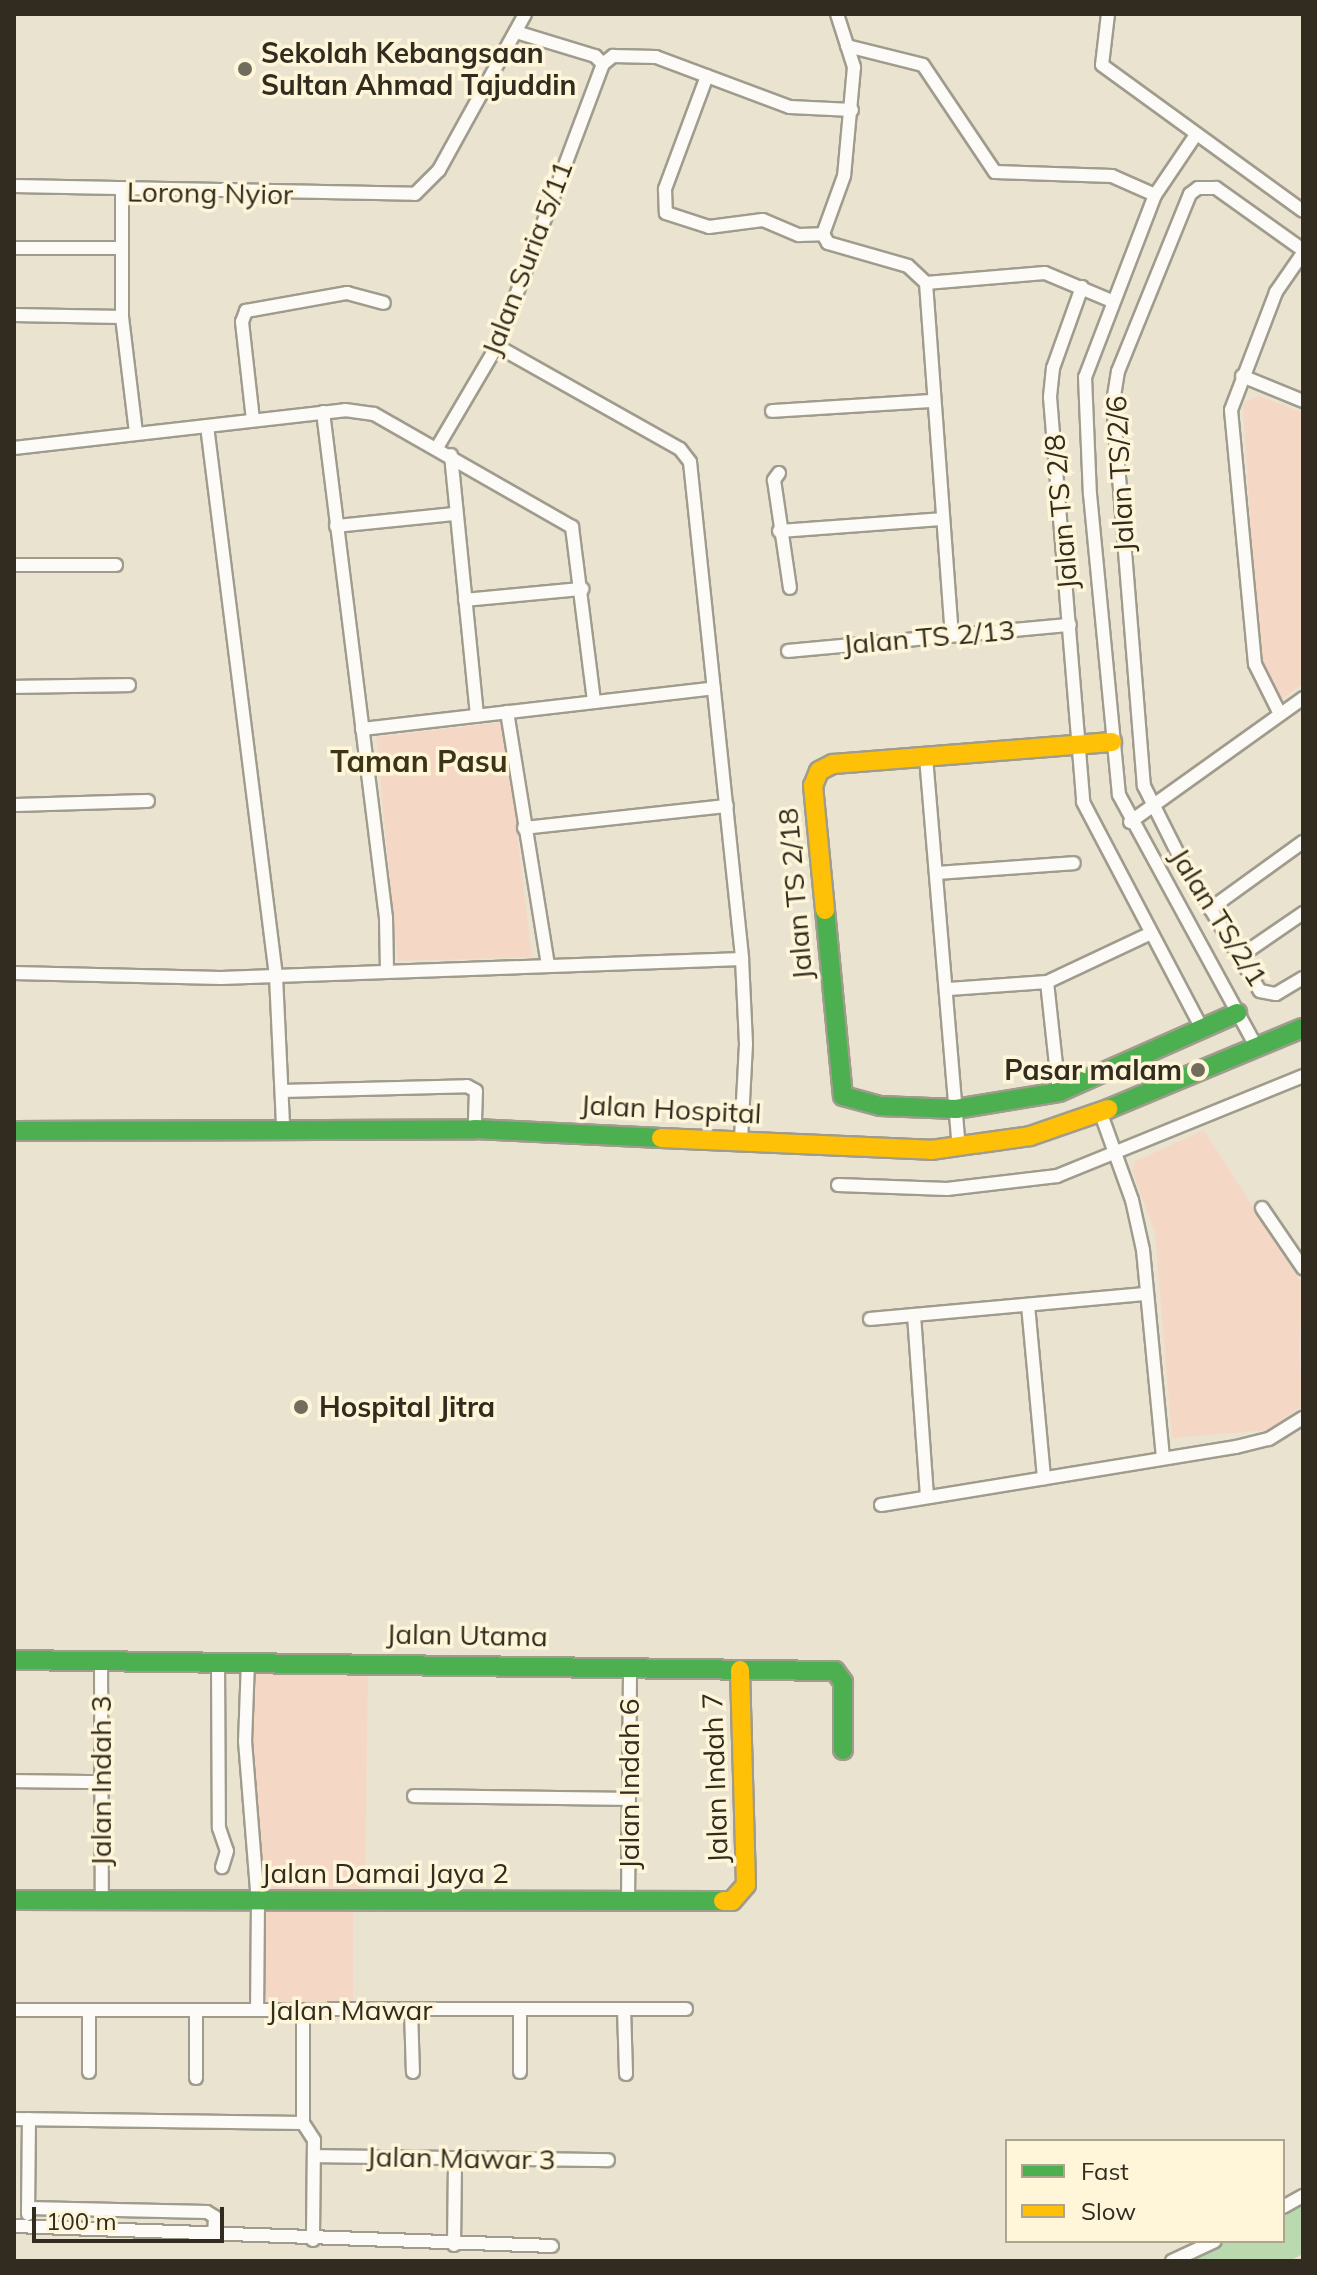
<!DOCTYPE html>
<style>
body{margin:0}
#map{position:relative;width:1317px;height:2275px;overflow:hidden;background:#eae3d0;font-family:Mulish,sans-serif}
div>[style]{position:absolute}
.green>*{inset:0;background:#f4d8c5}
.water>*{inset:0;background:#bad9ae}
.roads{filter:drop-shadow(2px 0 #a09c8d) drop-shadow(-2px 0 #a09c8d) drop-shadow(0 2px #a09c8d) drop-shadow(0 -2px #a09c8d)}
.street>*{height:12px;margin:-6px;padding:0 6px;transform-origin:6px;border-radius:6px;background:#fcfbf8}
.fast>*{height:18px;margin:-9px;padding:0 9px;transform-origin:9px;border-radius:9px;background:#4caf50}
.slow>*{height:18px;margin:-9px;padding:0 9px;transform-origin:9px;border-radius:9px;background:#ffc107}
.dots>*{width:22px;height:22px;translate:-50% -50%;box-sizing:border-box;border:4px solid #fff6da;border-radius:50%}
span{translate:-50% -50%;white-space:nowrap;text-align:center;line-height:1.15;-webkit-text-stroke:7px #fff6da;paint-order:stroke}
.poi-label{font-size:28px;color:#312c1f;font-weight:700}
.left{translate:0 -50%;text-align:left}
.right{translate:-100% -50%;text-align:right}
.street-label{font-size:28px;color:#312c1f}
.neighbourhood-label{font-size:30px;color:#3c3416;font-weight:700}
.frame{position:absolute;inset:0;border:16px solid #312c1f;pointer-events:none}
.legend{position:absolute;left:1005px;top:2139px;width:280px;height:104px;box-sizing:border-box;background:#fff6da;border:2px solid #ada58f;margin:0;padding:10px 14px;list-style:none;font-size:24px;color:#312c1f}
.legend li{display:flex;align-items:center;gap:16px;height:40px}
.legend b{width:40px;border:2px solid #ada58f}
.scale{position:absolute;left:32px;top:2207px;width:192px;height:36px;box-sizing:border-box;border:4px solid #312c1f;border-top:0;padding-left:10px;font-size:24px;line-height:28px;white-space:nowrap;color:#312c1f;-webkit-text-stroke:6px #fff6da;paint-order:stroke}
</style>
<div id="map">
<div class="green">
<div style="clip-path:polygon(1259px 396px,1303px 413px,1303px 683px,1282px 699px,1259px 664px,1243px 403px)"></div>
<div style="clip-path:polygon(504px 722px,532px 957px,398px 961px,376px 737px)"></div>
<div style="clip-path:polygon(1204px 1130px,1303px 1285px,1299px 1348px,1303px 1405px,1268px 1430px,1172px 1438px,1155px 1233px,1132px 1170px,1136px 1161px)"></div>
<div style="clip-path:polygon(267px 1671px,368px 1672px,365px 1892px,264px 1891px,249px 1766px,252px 1675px)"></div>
<div style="clip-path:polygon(262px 1910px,353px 1911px,353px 2004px,261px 2003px)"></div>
</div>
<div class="water">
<div style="clip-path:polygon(1303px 2202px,1303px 2254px,1289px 2261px,1177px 2261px,1220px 2241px,1283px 2241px,1283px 2211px)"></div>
</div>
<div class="roads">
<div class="street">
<div style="left:837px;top:14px;width:56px;rotate:72.2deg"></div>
<div style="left:854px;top:67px;width:109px;rotate:95.2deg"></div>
<div style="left:844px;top:176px;width:62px;rotate:109.9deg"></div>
<div style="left:823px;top:234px;width:10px;rotate:61deg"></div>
<div style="left:828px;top:243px;width:83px;rotate:16deg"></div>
<div style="left:908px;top:266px;width:25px;rotate:43deg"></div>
<div style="left:926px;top:283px;width:119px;rotate:-4.8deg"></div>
<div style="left:1045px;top:273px;width:73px;rotate:22.7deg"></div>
<div style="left:1108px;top:14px;width:51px;rotate:96.7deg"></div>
<div style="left:1102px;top:65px;width:248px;rotate:36deg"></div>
<div style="left:516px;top:32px;width:83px;rotate:16.9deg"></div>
<div style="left:595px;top:56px;width:11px;rotate:45deg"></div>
<div style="left:847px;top:46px;width:78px;rotate:14deg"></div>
<div style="left:923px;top:65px;width:129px;rotate:56.1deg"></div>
<div style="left:995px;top:172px;width:117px;rotate:2deg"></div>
<div style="left:1112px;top:176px;width:47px;rotate:23.8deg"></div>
<div style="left:603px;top:64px;width:13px;rotate:-39deg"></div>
<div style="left:613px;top:56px;width:43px;rotate:1.3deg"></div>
<div style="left:656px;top:57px;width:143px;rotate:20.5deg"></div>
<div style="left:790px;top:107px;width:62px;rotate:2.8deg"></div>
<div style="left:707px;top:76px;width:121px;rotate:110.4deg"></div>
<div style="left:665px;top:189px;width:24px;rotate:88deg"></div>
<div style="left:666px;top:213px;width:45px;rotate:18deg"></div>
<div style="left:709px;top:227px;width:54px;rotate:-7.4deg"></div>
<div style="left:763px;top:220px;width:39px;rotate:23deg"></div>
<div style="left:799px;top:235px;width:24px;rotate:-2deg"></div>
<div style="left:1195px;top:136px;width:71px;rotate:124.1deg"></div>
<div style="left:1155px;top:195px;width:195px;rotate:111deg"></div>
<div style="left:1085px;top:377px;width:117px;rotate:87.6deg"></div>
<div style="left:1090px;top:494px;width:302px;rotate:84.5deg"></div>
<div style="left:1119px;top:795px;width:288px;rotate:61.4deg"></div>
<div style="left:14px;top:186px;width:401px;rotate:1.1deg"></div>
<div style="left:415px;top:194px;width:34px;rotate:-45deg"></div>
<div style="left:439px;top:170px;width:178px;rotate:-61.1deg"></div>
<div style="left:122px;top:192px;width:125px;rotate:90deg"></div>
<div style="left:122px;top:317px;width:117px;rotate:83.1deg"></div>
<div style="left:14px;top:248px;width:108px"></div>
<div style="left:1303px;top:250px;width:107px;rotate:-144.5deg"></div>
<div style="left:1216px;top:188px;width:18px;rotate:180deg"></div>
<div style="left:1198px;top:188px;width:10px;rotate:143deg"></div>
<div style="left:1190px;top:194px;width:191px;rotate:112.1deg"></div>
<div style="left:1118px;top:371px;width:31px;rotate:99deg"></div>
<div style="left:1113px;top:402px;width:385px;rotate:85.4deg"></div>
<div style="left:1144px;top:786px;width:80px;rotate:63.4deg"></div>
<div style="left:1180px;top:858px;width:155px;rotate:59deg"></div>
<div style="left:1260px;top:991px;width:16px;rotate:11deg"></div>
<div style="left:1276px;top:994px;width:31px;rotate:-31deg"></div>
<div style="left:926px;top:283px;width:353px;rotate:85.8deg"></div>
<div style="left:1082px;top:287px;width:86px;rotate:109.7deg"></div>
<div style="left:1053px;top:368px;width:29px;rotate:96deg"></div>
<div style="left:1050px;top:397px;width:406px;rotate:85.3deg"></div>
<div style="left:1083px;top:802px;width:256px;rotate:62.3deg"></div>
<div style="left:14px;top:315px;width:108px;rotate:1.1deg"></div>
<div style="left:497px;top:346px;width:210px;rotate:29.4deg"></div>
<div style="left:680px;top:449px;width:16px;rotate:52deg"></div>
<div style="left:690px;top:462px;width:500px;rotate:84deg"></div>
<div style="left:742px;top:959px;width:85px;rotate:87.3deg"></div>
<div style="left:746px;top:1044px;width:96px;rotate:93deg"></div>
<div style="left:1242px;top:376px;width:66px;rotate:22.3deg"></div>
<div style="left:772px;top:411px;width:161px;rotate:-3.6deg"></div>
<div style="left:323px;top:412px;width:510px;rotate:82.9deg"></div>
<div style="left:386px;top:918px;width:51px;rotate:88.9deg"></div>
<div style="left:253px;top:420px;width:99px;rotate:-96.4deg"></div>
<div style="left:242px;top:322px;width:12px;rotate:-70deg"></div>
<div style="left:246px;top:311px;width:103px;rotate:-10.1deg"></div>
<div style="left:347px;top:293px;width:38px;rotate:15deg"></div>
<div style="left:207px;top:426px;width:554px;rotate:82.85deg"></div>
<div style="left:276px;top:976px;width:150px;rotate:87.3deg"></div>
<div style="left:438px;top:446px;width:116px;rotate:-59.5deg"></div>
<div style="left:497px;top:346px;width:301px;rotate:-69.4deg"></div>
<div style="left:14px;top:448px;width:333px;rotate:-6.5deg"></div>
<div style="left:345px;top:410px;width:29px;rotate:8deg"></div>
<div style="left:374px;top:414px;width:228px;rotate:29.7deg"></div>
<div style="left:572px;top:527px;width:175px;rotate:82.8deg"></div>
<div style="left:451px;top:455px;width:262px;rotate:84.3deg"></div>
<div style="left:779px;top:473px;width:9px;rotate:126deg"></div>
<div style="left:774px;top:480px;width:109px;rotate:81.6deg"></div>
<div style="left:336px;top:526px;width:120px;rotate:-5.8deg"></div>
<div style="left:779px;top:531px;width:163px;rotate:-4.2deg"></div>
<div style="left:14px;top:565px;width:102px"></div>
<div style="left:465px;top:600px;width:118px;rotate:-5.4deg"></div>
<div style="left:788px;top:651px;width:283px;rotate:-5.3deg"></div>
<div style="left:14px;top:687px;width:115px;rotate:-1deg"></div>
<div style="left:507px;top:712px;width:255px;rotate:80.8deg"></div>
<div style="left:1280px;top:714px;width:56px;rotate:-116.6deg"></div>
<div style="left:1255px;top:664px;width:255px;rotate:-95.4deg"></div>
<div style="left:1231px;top:410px;width:126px;rotate:-69.1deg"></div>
<div style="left:1276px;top:292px;width:47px;rotate:-55.3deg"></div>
<div style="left:362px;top:729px;width:354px;rotate:-6.6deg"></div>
<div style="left:926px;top:757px;width:392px;rotate:85.2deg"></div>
<div style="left:14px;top:805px;width:134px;rotate:-1.7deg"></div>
<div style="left:1130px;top:822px;width:213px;rotate:-35.6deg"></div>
<div style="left:524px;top:828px;width:204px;rotate:-6.2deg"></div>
<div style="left:936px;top:873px;width:138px;rotate:-4.1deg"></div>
<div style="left:1210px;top:909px;width:115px;rotate:-35.8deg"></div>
<div style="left:1239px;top:957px;width:78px;rotate:-34.5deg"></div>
<div style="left:14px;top:973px;width:207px;rotate:1.4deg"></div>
<div style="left:221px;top:978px;width:521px;rotate:-2.09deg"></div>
<div style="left:1047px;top:982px;width:111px;rotate:83.8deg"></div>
<div style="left:949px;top:989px;width:98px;rotate:-4.1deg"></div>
<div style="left:1047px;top:982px;width:113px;rotate:-25.2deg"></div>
<div style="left:282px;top:1091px;width:185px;rotate:-1.5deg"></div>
<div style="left:467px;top:1086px;width:10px;rotate:29deg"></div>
<div style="left:476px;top:1091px;width:38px;rotate:92deg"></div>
<div style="left:1101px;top:1114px;width:91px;rotate:70.2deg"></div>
<div style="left:1132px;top:1200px;width:51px;rotate:77.6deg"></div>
<div style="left:1143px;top:1250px;width:208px;rotate:84.5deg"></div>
<div style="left:838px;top:1185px;width:109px;rotate:2.1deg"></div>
<div style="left:947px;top:1189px;width:111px;rotate:-6.7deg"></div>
<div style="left:1057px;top:1176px;width:266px;rotate:-22.1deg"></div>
<div style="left:1262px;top:1208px;width:73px;rotate:55.7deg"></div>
<div style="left:1028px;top:1305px;width:174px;rotate:84.7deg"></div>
<div style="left:914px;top:1315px;width:182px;rotate:85.9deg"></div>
<div style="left:870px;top:1319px;width:278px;rotate:-5.2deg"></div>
<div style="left:881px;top:1505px;width:360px;rotate:-9.3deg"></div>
<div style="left:1236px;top:1447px;width:34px;rotate:-14deg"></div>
<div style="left:1269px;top:1439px;width:40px;rotate:-32deg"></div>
<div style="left:101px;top:1661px;width:239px;rotate:89.8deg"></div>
<div style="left:218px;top:1661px;width:167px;rotate:89.7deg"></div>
<div style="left:219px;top:1828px;width:24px;rotate:71deg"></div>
<div style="left:227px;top:1851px;width:17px;rotate:107deg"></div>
<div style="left:248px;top:1661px;width:80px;rotate:92.1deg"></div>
<div style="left:245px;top:1741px;width:161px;rotate:85.4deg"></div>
<div style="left:258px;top:1901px;width:109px;rotate:90.5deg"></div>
<div style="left:14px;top:1781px;width:88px;rotate:0.7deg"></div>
<div style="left:414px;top:1796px;width:214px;rotate:0.8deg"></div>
<div style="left:628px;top:1903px;width:237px;rotate:-89.5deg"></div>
<div style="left:624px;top:2009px;width:65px;rotate:88.2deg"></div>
<div style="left:14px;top:2010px;width:672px;rotate:-0.09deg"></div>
<div style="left:89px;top:2010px;width:62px;rotate:90deg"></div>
<div style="left:196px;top:2010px;width:68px;rotate:90deg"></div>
<div style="left:303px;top:2010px;width:113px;rotate:90deg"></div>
<div style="left:411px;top:2010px;width:62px;rotate:88.2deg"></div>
<div style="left:520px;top:2010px;width:62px;rotate:90deg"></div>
<div style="left:14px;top:2119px;width:289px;rotate:0.8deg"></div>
<div style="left:303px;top:2123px;width:20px;rotate:57deg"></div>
<div style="left:314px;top:2140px;width:100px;rotate:90.6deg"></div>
<div style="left:314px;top:2156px;width:294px;rotate:0.8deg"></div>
<div style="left:1283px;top:2207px;width:23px;rotate:-29deg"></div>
<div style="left:28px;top:2208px;width:179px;rotate:1.3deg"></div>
<div style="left:207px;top:2212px;width:9px;rotate:32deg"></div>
<div style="left:215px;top:2217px;width:17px;rotate:93deg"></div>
<div style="left:28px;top:2214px;width:95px;rotate:-89.4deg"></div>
<div style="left:14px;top:2226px;width:538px;rotate:2.13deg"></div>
<div style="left:454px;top:2245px;width:86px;rotate:-89.3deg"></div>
<div style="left:1172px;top:2261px;width:47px;rotate:-24.9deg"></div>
</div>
<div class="fast">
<div style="left:825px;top:910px;width:187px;rotate:84.5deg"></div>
<div style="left:843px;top:1096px;width:38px;rotate:15deg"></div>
<div style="left:880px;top:1106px;width:76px;rotate:2.3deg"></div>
<div style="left:956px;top:1109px;width:104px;rotate:-9.4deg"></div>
<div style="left:1059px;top:1092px;width:195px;rotate:-23.9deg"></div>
<div style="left:1108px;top:1109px;width:211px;rotate:-22.6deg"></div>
<div style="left:14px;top:1131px;width:461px;rotate:-0.2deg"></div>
<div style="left:475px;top:1129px;width:186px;rotate:2.8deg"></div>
<div style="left:14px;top:1660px;width:821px;rotate:0.77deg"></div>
<div style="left:835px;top:1671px;width:14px;rotate:54deg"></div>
<div style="left:843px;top:1682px;width:68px;rotate:90deg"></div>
<div style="left:14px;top:1900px;width:709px;rotate:0.08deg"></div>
</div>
<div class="slow">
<div style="left:825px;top:910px;width:125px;rotate:-95.5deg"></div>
<div style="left:813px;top:786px;width:16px;rotate:-68deg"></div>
<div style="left:819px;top:771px;width:16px;rotate:-27deg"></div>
<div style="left:833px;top:764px;width:280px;rotate:-4.5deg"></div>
<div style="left:661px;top:1138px;width:270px;rotate:2.5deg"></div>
<div style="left:931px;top:1150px;width:100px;rotate:-8deg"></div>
<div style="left:1030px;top:1136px;width:83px;rotate:-19.1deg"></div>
<div style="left:723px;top:1901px;width:9px"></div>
<div style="left:732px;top:1901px;width:21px;rotate:-49deg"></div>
<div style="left:746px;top:1885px;width:215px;rotate:-91.6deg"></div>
</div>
</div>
<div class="dots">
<div style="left:245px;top:69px;background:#726c5d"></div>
<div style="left:1198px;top:1070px;background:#726c5d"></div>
<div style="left:301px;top:1407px;background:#726c5d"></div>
</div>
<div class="poi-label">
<span class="left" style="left:261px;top:69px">Sekolah Kebangsaan<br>Sultan Ahmad Tajuddin</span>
<span class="right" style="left:1182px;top:1070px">Pasar malam</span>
<span class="left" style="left:319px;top:1407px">Hospital Jitra</span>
</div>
<div class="street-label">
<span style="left:210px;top:193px;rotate:1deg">Lorong Nyior</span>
<span style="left:527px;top:258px;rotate:-69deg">Jalan Suria 5/11</span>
<span style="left:1120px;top:474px;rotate:-93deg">Jalan TS/2/6</span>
<span style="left:1061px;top:512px;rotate:-95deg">Jalan TS 2/8</span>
<span style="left:929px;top:637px;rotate:-5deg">Jalan TS 2/13</span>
<span style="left:795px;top:894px;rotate:-95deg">Jalan TS 2/18</span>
<span style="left:1219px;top:917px;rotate:58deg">Jalan TS/2/1</span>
<span style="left:671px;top:1109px;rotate:3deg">Jalan Hospital</span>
<span style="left:467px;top:1635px;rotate:1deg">Jalan Utama</span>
<span style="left:715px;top:1778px;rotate:-92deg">Jalan Indah 7</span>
<span style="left:101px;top:1781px;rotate:-90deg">Jalan Indah 3</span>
<span style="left:629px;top:1784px;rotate:-90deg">Jalan Indah 6</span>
<span style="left:385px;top:1873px">Jalan Damai Jaya 2</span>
<span style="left:350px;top:2010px">Jalan Mawar</span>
<span style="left:461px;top:2158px;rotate:1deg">Jalan Mawar 3</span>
</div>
<div class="neighbourhood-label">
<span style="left:419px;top:761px">Taman Pasu</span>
</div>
<div class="frame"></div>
<ul class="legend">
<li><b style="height:10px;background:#4caf50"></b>Fast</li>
<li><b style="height:10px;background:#ffc107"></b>Slow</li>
</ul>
<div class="scale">100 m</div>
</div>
